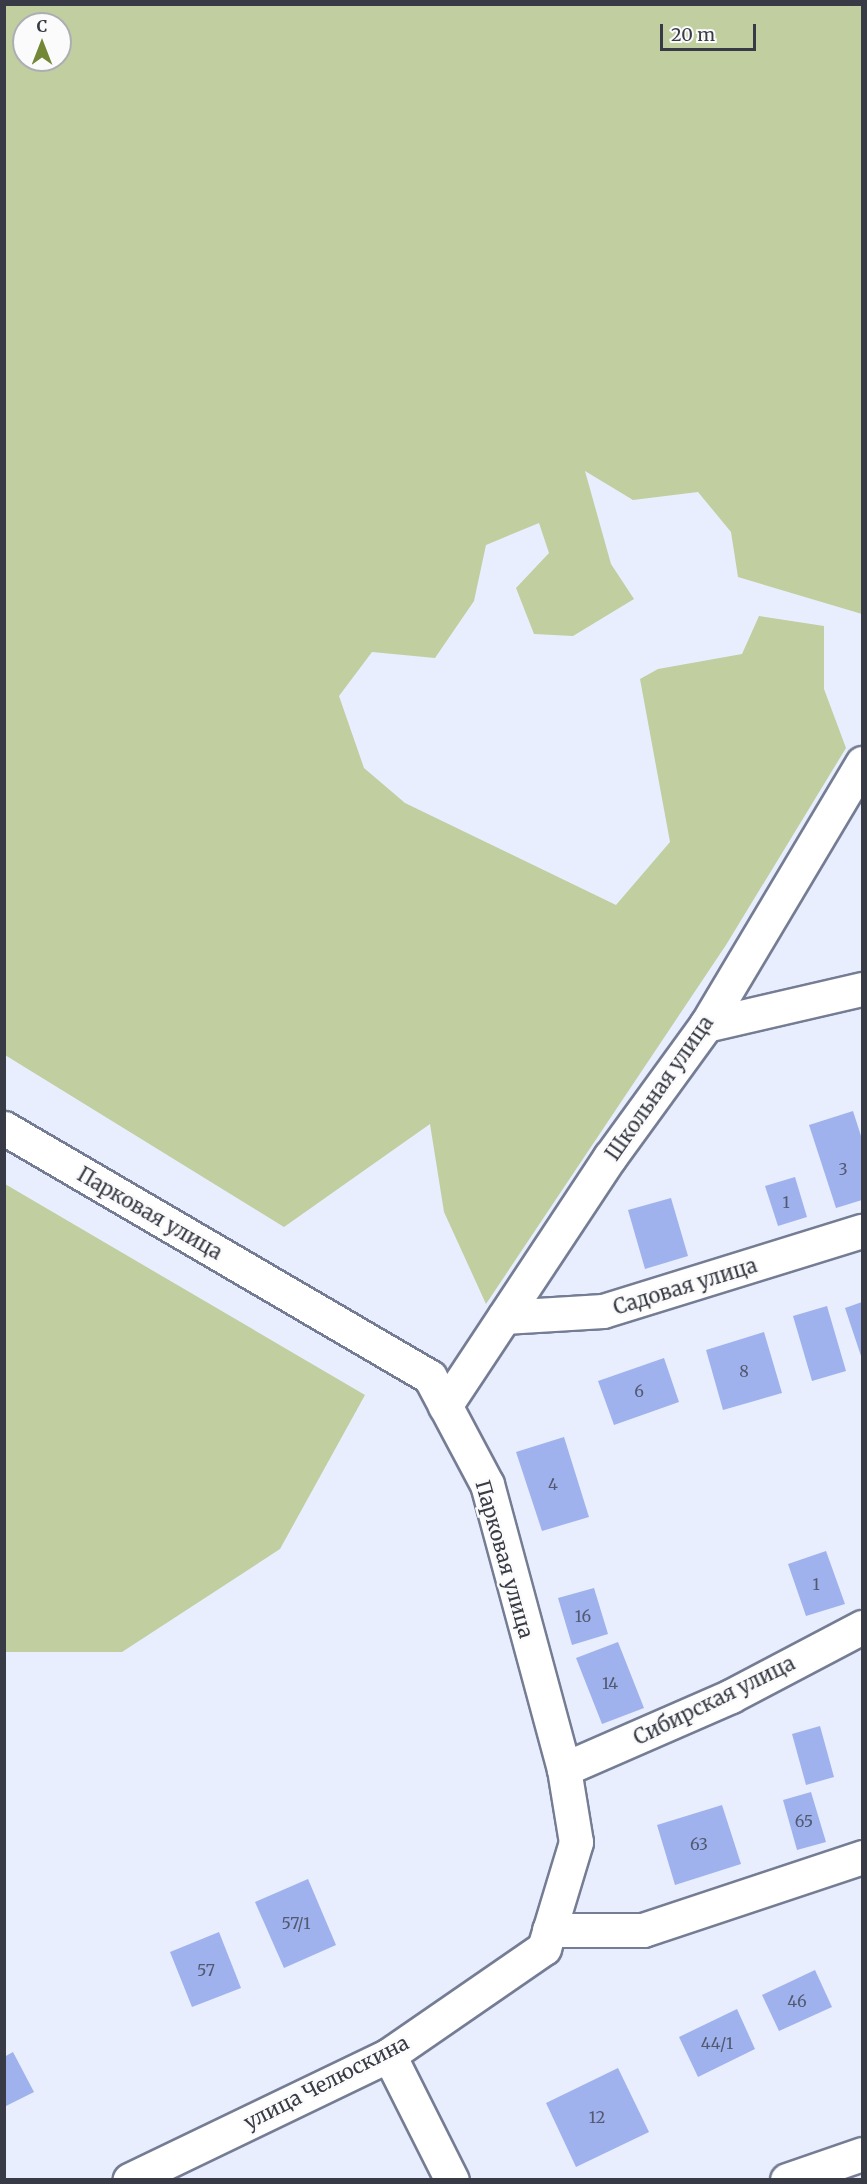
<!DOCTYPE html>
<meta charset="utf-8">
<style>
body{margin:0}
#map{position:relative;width:867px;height:2184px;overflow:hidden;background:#e8eefd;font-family:Merriweather,serif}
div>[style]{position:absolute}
.green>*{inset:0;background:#c0cea0}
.building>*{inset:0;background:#9fb2ed}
.roads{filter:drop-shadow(2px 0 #757d94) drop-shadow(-2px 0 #757d94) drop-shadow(0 2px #757d94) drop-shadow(0 -2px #757d94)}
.minor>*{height:33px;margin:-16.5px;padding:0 16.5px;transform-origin:16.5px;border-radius:16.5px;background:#fff}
.tertiary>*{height:33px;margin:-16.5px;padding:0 16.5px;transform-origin:16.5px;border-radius:16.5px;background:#fff}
span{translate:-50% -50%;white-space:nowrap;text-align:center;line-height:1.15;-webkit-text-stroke:5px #fbfbfb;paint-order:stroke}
.number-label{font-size:16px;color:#525970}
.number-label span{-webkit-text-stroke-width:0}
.street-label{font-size:20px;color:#383b46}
.frame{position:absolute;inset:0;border:6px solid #383b46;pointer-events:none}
.north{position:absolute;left:12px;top:12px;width:60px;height:60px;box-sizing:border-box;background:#fbfbfb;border:2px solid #adaeb3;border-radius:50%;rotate:0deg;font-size:16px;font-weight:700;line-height:24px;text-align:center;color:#383b46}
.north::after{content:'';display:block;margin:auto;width:21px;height:27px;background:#738737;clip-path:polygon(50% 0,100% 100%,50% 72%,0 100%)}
.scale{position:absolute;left:660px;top:24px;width:96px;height:27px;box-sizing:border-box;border:3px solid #383b46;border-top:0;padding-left:8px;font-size:18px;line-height:21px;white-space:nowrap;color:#383b46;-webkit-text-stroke:4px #fbfbfb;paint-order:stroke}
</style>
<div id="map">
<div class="green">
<div style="clip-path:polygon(evenodd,4px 5px,862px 5px,862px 614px,738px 577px,731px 532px,698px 492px,633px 500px,585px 471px,611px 564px,634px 599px,573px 636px,534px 634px,516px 588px,549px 553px,539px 523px,486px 545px,474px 601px,435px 658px,372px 652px,339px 696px,364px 768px,405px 803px,616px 905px,670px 842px,640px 679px,658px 669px,742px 654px,759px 616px,824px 626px,824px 689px,846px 748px,726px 945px,486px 1304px,444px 1212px,430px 1124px,284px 1227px,5px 1055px,4px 5px,24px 24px,60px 24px,60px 60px,24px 60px,24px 24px)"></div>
<div style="clip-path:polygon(5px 1184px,365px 1395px,280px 1549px,122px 1652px,5px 1652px)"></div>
</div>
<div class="building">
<div style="clip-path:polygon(853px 1111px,862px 1139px,862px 1200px,836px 1208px,809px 1125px)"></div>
<div style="clip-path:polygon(795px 1177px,807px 1217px,778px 1226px,765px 1186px)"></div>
<div style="clip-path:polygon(671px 1198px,688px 1256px,645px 1269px,628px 1210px)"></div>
<div style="clip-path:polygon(862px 1302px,862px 1359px,845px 1308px)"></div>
<div style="clip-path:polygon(827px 1306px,846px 1371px,812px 1381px,793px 1316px)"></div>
<div style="clip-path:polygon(764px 1332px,782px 1393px,723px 1410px,706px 1350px)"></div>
<div style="clip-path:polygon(664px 1358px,679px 1402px,614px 1425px,598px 1381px)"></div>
<div style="clip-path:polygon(564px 1437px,589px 1517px,542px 1531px,516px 1452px)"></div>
<div style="clip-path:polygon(826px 1551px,845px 1604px,806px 1616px,788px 1564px)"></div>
<div style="clip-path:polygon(594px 1588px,608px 1634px,572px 1645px,558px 1598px)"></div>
<div style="clip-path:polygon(618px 1642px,644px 1708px,602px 1724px,576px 1658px)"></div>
<div style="clip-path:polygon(820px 1726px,834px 1777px,806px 1785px,792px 1734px)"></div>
<div style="clip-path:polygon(811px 1792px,826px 1842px,797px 1850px,783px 1800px)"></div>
<div style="clip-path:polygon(722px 1805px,741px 1864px,675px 1885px,657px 1825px)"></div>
<div style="clip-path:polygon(308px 1879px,336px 1945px,284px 1968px,255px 1902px)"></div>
<div style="clip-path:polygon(219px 1932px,241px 1988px,192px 2007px,170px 1952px)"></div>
<div style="clip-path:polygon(815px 1970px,832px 2007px,779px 2031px,762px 1995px)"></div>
<div style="clip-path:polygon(737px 2009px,755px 2049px,698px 2077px,679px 2037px)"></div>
<div style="clip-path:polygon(13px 2052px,34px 2092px,4px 2107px,4px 2057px)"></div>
<div style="clip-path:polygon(618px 2068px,649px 2132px,576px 2167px,546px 2103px)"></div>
</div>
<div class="roads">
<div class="minor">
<div style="left:706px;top:1025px;width:160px;rotate:-13deg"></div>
<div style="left:504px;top:1317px;width:99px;rotate:-3.5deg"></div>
<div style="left:603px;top:1311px;width:271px;rotate:-17.2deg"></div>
<div style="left:445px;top:1406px;width:299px;rotate:-56.5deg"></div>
<div style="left:610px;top:1157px;width:163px;rotate:-54deg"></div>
<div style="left:706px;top:1025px;width:305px;rotate:-59.2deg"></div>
<div style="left:564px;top:1769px;width:182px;rotate:-23.6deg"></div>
<div style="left:731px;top:1696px;width:148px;rotate:-27.8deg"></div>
<div style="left:549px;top:1930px;width:94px"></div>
<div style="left:643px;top:1930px;width:231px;rotate:-18.4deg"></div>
<div style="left:787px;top:2180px;width:79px;rotate:-19.1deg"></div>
</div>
<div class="tertiary">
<div style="left:4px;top:1128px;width:493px;rotate:30.3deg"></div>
<div style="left:430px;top:1377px;width:121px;rotate:62deg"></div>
<div style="left:487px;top:1484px;width:295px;rotate:74.9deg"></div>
<div style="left:564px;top:1769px;width:74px;rotate:80.7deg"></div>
<div style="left:576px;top:1842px;width:111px;rotate:106.8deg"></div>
<div style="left:544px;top:1948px;width:188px;rotate:145.4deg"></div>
<div style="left:389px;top:2055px;width:288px;rotate:154.3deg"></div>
<div style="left:389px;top:2055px;width:140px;rotate:63.3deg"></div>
</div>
</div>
<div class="number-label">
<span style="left:843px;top:1169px">3</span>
<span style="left:786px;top:1202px">1</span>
<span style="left:744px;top:1371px">8</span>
<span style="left:639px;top:1391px">6</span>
<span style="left:553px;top:1484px">4</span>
<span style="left:816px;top:1584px">1</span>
<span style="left:583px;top:1616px">16</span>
<span style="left:610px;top:1683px">14</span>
<span style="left:804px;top:1821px">65</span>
<span style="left:699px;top:1844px">63</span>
<span style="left:296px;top:1923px">57/1</span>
<span style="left:206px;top:1970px">57</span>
<span style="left:797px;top:2001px">46</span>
<span style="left:717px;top:2043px">44/1</span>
<span style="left:597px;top:2117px">12</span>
</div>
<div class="street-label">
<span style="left:659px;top:1088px;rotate:-55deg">Школьная улица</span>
<span style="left:150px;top:1213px;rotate:30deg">Парковая улица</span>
<span style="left:685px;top:1286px;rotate:-17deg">Садовая улица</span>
<span style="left:505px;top:1559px;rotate:74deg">Парковая улица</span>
<span style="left:714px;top:1700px;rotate:-26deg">Сибирская улица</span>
<span style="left:326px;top:2082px;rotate:-27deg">улица Челюскина</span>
</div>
<div class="frame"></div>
<div class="north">С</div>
<div class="scale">20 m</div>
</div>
